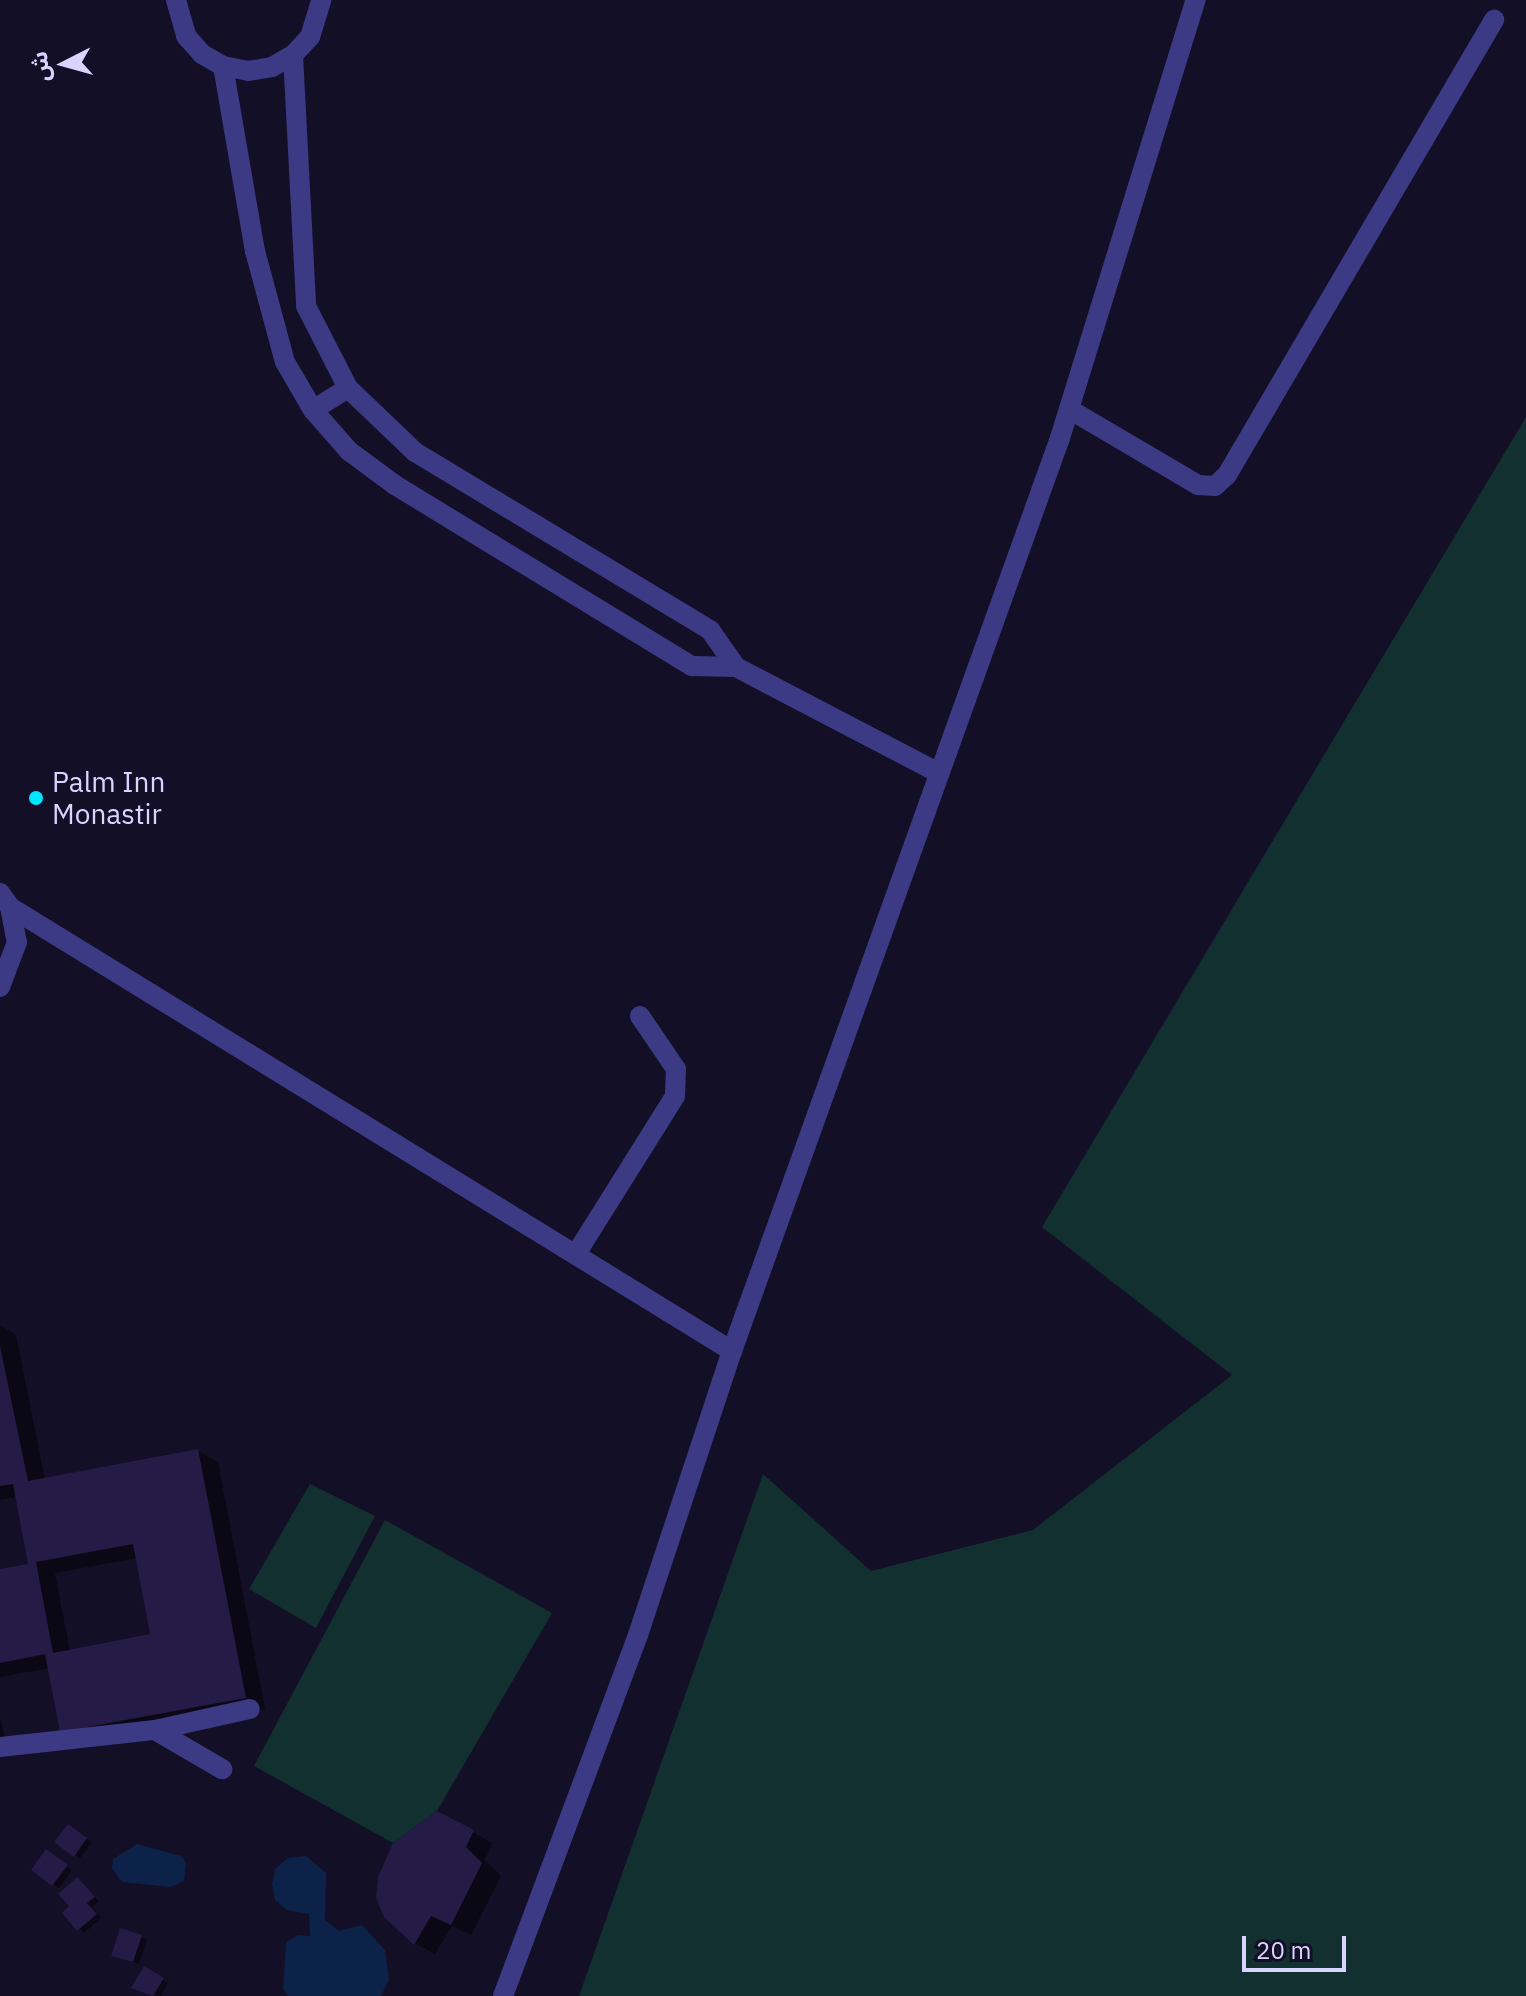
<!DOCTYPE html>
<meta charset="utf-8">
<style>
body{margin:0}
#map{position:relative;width:1526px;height:1996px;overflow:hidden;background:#130f26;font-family:"IBM Plex Sans","Noto Sans Arabic",sans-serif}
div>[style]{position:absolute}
.green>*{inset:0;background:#12302f}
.water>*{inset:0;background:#0c2248}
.shadow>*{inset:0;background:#0007}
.building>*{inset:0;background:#241b47}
.minor>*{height:20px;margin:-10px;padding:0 10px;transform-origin:10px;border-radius:10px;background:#3d3a85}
.dots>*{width:22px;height:22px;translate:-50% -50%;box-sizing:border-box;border:4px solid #130f26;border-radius:50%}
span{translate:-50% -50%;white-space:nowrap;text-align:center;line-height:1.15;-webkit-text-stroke:6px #130f26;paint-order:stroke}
.poi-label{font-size:28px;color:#d9d4ff}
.left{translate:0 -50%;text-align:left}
.north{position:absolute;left:24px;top:24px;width:80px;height:80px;-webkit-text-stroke:6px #130f26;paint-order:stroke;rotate:264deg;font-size:22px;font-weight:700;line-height:32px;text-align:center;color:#d9d4ff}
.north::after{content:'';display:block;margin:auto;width:28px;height:36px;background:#d9d4ff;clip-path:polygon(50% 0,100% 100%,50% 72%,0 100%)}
.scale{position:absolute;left:1242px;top:1936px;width:104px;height:36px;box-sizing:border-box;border:4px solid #d9d4ff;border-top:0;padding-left:10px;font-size:24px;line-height:28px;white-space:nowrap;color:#d9d4ff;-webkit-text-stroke:6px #130f26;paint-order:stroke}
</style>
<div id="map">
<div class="green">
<div style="clip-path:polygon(1526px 417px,1526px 1996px,579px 1996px,763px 1474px,871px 1571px,1033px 1530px,1232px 1375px,1042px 1227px)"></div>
<div style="clip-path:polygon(310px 1484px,375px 1516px,316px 1628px,249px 1589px)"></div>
<div style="clip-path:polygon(385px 1520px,552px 1613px,437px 1811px,393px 1843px,254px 1766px)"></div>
</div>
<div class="water">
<div style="clip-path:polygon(137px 1844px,181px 1856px,186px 1862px,184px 1881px,170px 1887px,122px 1882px,112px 1868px,113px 1859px)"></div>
<div style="clip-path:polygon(306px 1856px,326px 1873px,325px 1920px,339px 1931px,362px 1925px,385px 1950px,389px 1980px,381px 1996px,288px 1996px,283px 1989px,286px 1942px,298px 1935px,310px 1936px,309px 1914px,287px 1910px,275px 1900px,272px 1884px,275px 1869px,288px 1858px)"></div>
</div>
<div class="shadow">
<div style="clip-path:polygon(evenodd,0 1325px,16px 1335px,45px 1480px,198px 1451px,218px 1462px,265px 1709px,82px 1743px,50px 1668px,0 1677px,0 1571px,30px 1566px,17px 1497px,0 1500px,0 1325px,138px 1558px,153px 1636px,70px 1652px,55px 1573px,138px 1558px)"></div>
<div style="clip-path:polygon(0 1717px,8px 1750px,0 1752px)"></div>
<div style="clip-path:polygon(74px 1829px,92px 1843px,80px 1858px,75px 1855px)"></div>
<div style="clip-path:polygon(473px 1832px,492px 1843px,485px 1860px,501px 1876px,471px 1935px,452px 1926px,435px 1954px,415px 1943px)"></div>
<div style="clip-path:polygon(52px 1855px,72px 1870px,59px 1888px,34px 1870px)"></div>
<div style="clip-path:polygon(78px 1880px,99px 1901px,92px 1907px,101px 1918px,84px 1933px,64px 1913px,72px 1906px)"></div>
<div style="clip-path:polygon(141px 1936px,147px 1940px,139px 1964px,119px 1958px)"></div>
<div style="clip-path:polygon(144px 1969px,168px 1983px,161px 1996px,134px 1987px)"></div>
</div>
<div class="building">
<div style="clip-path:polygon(evenodd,0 1346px,28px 1481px,198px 1449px,246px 1698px,60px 1732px,45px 1654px,0 1663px,0 1569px,28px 1564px,13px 1484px,0 1486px,0 1346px,133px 1544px,150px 1634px,53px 1653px,36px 1562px,133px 1544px)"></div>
<div style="clip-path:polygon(437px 1811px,474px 1830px,466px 1847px,482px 1863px,451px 1925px,431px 1916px,414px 1945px,384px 1917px,376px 1898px,378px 1877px,393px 1843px)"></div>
<div style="clip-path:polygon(68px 1824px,87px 1838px,74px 1857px,54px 1842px)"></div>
<div style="clip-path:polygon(46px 1849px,68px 1865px,52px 1886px,31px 1870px)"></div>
<div style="clip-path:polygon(77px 1877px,95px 1897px,87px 1903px,97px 1914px,77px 1931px,62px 1913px,69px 1906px,58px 1894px)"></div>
<div style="clip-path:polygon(120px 1928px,142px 1935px,133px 1962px,111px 1956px)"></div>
<div style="clip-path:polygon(144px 1966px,164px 1978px,153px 1996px,131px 1988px)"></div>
</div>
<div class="minor">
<div style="left:176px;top:0;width:37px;rotate:74deg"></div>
<div style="left:186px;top:36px;width:24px;rotate:48deg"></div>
<div style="left:202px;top:54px;width:24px;rotate:30deg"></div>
<div style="left:223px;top:66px;width:25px;rotate:11deg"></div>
<div style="left:248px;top:71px;width:24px;rotate:-9deg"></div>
<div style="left:272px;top:67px;width:24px;rotate:-30deg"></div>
<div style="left:293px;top:55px;width:25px;rotate:-47deg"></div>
<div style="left:310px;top:37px;width:39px;rotate:-73deg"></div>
<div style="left:293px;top:55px;width:251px;rotate:87deg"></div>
<div style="left:306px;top:306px;width:92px;rotate:62.9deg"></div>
<div style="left:348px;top:388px;width:93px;rotate:43.7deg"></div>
<div style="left:415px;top:452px;width:345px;rotate:31.1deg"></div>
<div style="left:710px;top:630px;width:45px;rotate:54.9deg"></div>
<div style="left:223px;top:66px;width:188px;rotate:80.2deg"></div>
<div style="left:255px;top:251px;width:115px;rotate:74.9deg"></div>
<div style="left:285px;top:362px;width:56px;rotate:59.7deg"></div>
<div style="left:313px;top:410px;width:55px;rotate:48.7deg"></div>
<div style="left:349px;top:451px;width:57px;rotate:36.5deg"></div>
<div style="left:395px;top:485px;width:348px;rotate:31.4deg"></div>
<div style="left:692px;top:666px;width:44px;rotate:1.3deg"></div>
<div style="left:736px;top:667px;width:227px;rotate:27.6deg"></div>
<div style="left:1069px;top:409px;width:150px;rotate:30.5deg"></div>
<div style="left:1198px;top:485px;width:17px;rotate:3deg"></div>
<div style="left:1215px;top:486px;width:16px;rotate:-43deg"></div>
<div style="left:1227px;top:475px;width:528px;rotate:-59.6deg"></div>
<div style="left:313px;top:410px;width:41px;rotate:-32.2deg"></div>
<div style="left:0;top:893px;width:17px;rotate:54deg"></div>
<div style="left:10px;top:907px;width:36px;rotate:79deg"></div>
<div style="left:17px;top:942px;width:48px;rotate:110.7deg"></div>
<div style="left:10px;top:907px;width:848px;rotate:31.59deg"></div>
<div style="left:576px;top:1254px;width:186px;rotate:-57.9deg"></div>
<div style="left:675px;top:1096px;width:27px;rotate:-88deg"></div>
<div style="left:676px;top:1069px;width:64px;rotate:-124.2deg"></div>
<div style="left:155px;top:1730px;width:78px;rotate:30.2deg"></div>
<div style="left:0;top:1747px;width:156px;rotate:-6.3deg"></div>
<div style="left:155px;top:1730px;width:97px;rotate:-12.5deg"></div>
<div style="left:503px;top:1996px;width:385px;rotate:-69.5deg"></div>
<div style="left:638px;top:1635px;width:299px;rotate:-71.7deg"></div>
<div style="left:732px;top:1351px;width:970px;rotate:-70.24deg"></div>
<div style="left:1060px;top:438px;width:459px;rotate:-72.8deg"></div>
</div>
<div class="dots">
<div style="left:36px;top:798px;background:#00e5ff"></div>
</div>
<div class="poi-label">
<span class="left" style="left:52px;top:798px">Palm Inn<br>Monastir</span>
</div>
<div class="north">ش</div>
<div class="scale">20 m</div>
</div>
